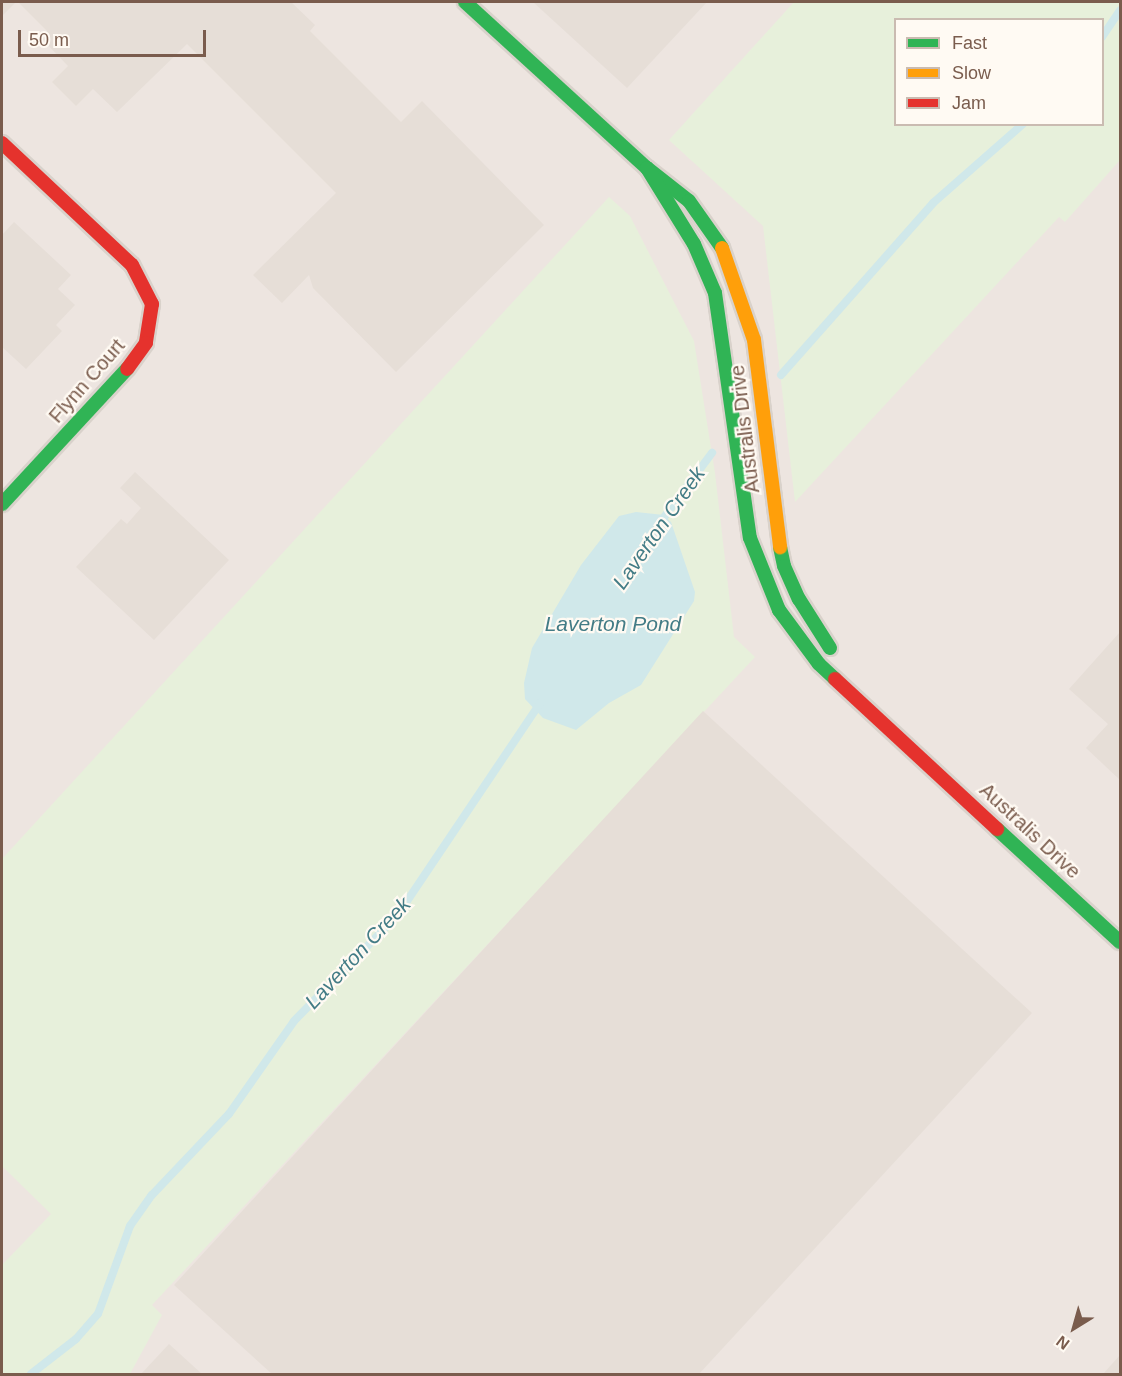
<!DOCTYPE html>
<style>
body{margin:0}
#map{position:relative;width:1122px;height:1376px;overflow:hidden;background:#f9f5f0;font-family:Helvetica,sans-serif}
div>[style]{position:absolute}
.industrial>*{inset:0;background:#ede5e0}
.green>*{inset:0;background:#e7f0db}
.water>*{inset:0;background:#d0e8ea}
.stream>*{height:8px;margin:-4px;padding:0 4px;transform-origin:4px;border-radius:4px;background:#d0e8ea}
.building>*{inset:0;background:#e6ded7}
.roads{filter:drop-shadow(2px 0 #d9d2cb) drop-shadow(-2px 0 #d9d2cb) drop-shadow(0 2px #d9d2cb) drop-shadow(0 -2px #d9d2cb)}
.fast>*{height:14px;margin:-7px;padding:0 7px;transform-origin:7px;border-radius:7px;background:#30b455}
.slow>*{height:14px;margin:-7px;padding:0 7px;transform-origin:7px;border-radius:7px;background:#ff9f0a}
.jam>*{height:14px;margin:-7px;padding:0 7px;transform-origin:7px;border-radius:7px;background:#e5322d}
span{translate:-50% -50%;white-space:nowrap;text-align:center;line-height:1.15;-webkit-text-stroke:4.5px #fffaf3;paint-order:stroke}
.street-label{font-size:20px;color:#7a5c4d}
.water-label{font-size:21px;color:#437c86;font-style:italic}
.frame{position:absolute;inset:0;border:3px solid #7a5c4d;pointer-events:none}
.legend{position:absolute;left:894px;top:18px;width:210px;height:108px;box-sizing:border-box;background:#fffaf3;border:2px solid #cabbb1;margin:0;padding:8px 10px;list-style:none;font-size:18px;color:#7a5c4d}
.legend li{display:flex;align-items:center;gap:12px;height:30px}
.legend b{width:30px;border:2px solid #cabbb1}
.north{position:absolute;left:1044px;top:1298px;width:60px;height:60px;-webkit-text-stroke:4px #fffaf3;paint-order:stroke;rotate:217deg;font-size:16px;font-weight:700;line-height:24px;text-align:center;color:#7a5c4d}
.north::after{content:'';display:block;margin:auto;width:21px;height:27px;background:#7a5c4d;clip-path:polygon(50% 0,100% 100%,50% 72%,0 100%)}
.scale{position:absolute;left:18px;top:30px;width:188px;height:27px;box-sizing:border-box;border:3px solid #7a5c4d;border-top:0;padding-left:8px;font-size:18px;line-height:21px;white-space:nowrap;color:#7a5c4d;-webkit-text-stroke:4px #fffaf3;paint-order:stroke}
</style>
<div id="map">
<div class="industrial">
<div style="clip-path:polygon(evenodd,2px 2px,1120px 2px,1120px 1374px,2px 1374px,2px 2px,896px 20px,1102px 20px,1102px 124px,896px 124px,896px 20px)"></div>
</div>
<div class="green">
<div style="clip-path:polygon(evenodd,794px 2px,1120px 2px,1120px 160px,1065px 222px,1059px 217px,795px 502px,763px 226px,669px 140px,794px 2px,896px 20px,1102px 20px,1102px 124px,896px 124px,896px 20px)"></div>
<div style="clip-path:polygon(609px 197px,630px 216px,694px 341px,715px 473px,734px 637px,755px 657px,152px 1305px,162px 1315px,130px 1374px,2px 1374px,2px 1265px,51px 1214px,2px 1166px,2px 859px)"></div>
</div>
<div class="water">
<div style="clip-path:polygon(636px 512px,664px 515px,671px 522px,695px 592px,694px 601px,641px 685px,609px 703px,576px 730px,543px 718px,525px 699px,524px 683px,532px 648px,581px 565px,619px 516px)"></div>
</div>
<div class="stream">
<div style="left:1102px;top:37px;width:32px;rotate:-56deg"></div>
<div style="left:781px;top:375px;width:230px;rotate:-48.5deg"></div>
<div style="left:933px;top:203px;width:120px;rotate:-41.3deg"></div>
<div style="left:659px;top:524px;width:89px;rotate:-53.3deg"></div>
<div style="left:31px;top:1374px;width:57px;rotate:-37.9deg"></div>
<div style="left:76px;top:1339px;width:33px;rotate:-49deg"></div>
<div style="left:98px;top:1314px;width:94px;rotate:-70deg"></div>
<div style="left:130px;top:1226px;width:38px;rotate:-55deg"></div>
<div style="left:152px;top:1195px;width:112px;rotate:-46.5deg"></div>
<div style="left:229px;top:1114px;width:113px;rotate:-55deg"></div>
<div style="left:294px;top:1021px;width:147px;rotate:-45.6deg"></div>
<div style="left:397px;top:916px;width:258px;rotate:-56.1deg"></div>
</div>
<div class="building">
<div style="clip-path:polygon(2px 2px,16px 2px,2px 16px)"></div>
<div style="clip-path:polygon(18px 2px,291px 2px,315px 25px,310px 31px,401px 122px,422px 101px,544px 225px,396px 372px,313px 288px,309px 275px,282px 303px,253px 275px,336px 193px,187px 44px,117px 112px,93px 89px,76px 106px,52px 82px,68px 66px,40px 37px,47px 31px)"></div>
<div style="clip-path:polygon(533px 2px,707px 2px,627px 88px)"></div>
<div style="clip-path:polygon(14px 222px,71px 275px,58px 289px,75px 305px,56px 325px,62px 331px,26px 369px,2px 347px,2px 235px)"></div>
<div style="clip-path:polygon(135px 472px,229px 560px,154px 640px,76px 567px,121px 519px,127px 524px,141px 508px,120px 488px)"></div>
<div style="clip-path:polygon(1120px 632px,1120px 780px,1086px 748px,1108px 724px,1069px 689px)"></div>
<div style="clip-path:polygon(703px 711px,1032px 1013px,699px 1374px,272px 1374px,174px 1285px)"></div>
<div style="clip-path:polygon(169px 1344px,202px 1374px,141px 1374px)"></div>
<div style="clip-path:polygon(1120px 1355px,1120px 1374px,1103px 1374px)"></div>
</div>
<div class="roads">
<div class="fast">
<div style="left:465px;top:2px;width:246px;rotate:42.4deg"></div>
<div style="left:647px;top:168px;width:53px;rotate:38.2deg"></div>
<div style="left:689px;top:201px;width:57px;rotate:54.9deg"></div>
<div style="left:647px;top:168px;width:89px;rotate:58.3deg"></div>
<div style="left:694px;top:244px;width:53px;rotate:66.8deg"></div>
<div style="left:715px;top:293px;width:247px;rotate:81.9deg"></div>
<div style="left:750px;top:538px;width:78px;rotate:68.1deg"></div>
<div style="left:779px;top:610px;width:67px;rotate:53.5deg"></div>
<div style="left:819px;top:664px;width:22px;rotate:43deg"></div>
<div style="left:2px;top:504px;width:184px;rotate:-47.2deg"></div>
<div style="left:780px;top:547px;width:19px;rotate:78deg"></div>
<div style="left:784px;top:566px;width:36px;rotate:66deg"></div>
<div style="left:799px;top:599px;width:58px;rotate:57.7deg"></div>
<div style="left:997px;top:829px;width:167px;rotate:42.6deg"></div>
</div>
<div class="slow">
<div style="left:722px;top:248px;width:97px;rotate:70.8deg"></div>
<div style="left:754px;top:340px;width:209px;rotate:82.8deg"></div>
</div>
<div class="jam">
<div style="left:2px;top:143px;width:178px;rotate:43.2deg"></div>
<div style="left:132px;top:265px;width:44px;rotate:62.9deg"></div>
<div style="left:152px;top:304px;width:39px;rotate:99deg"></div>
<div style="left:146px;top:343px;width:32px;rotate:126deg"></div>
<div style="left:835px;top:679px;width:221px;rotate:42.8deg"></div>
</div>
</div>
<div class="street-label">
<span style="left:87px;top:381px;rotate:-49deg">Flynn Court</span>
<span style="left:745px;top:429px;rotate:-97deg">Australis Drive</span>
<span style="left:1030px;top:831px;rotate:43deg">Australis Drive</span>
</div>
<div class="water-label">
<span style="left:659px;top:528px;rotate:-55deg">Laverton Creek</span>
<span style="left:613px;top:624px">Laverton Pond</span>
<span style="left:358px;top:953px;rotate:-47deg">Laverton Creek</span>
</div>
<div class="frame"></div>
<ul class="legend">
<li><b style="height:8px;background:#30b455"></b>Fast</li>
<li><b style="height:8px;background:#ff9f0a"></b>Slow</li>
<li><b style="height:8px;background:#e5322d"></b>Jam</li>
</ul>
<div class="north">N</div>
<div class="scale">50 m</div>
</div>
